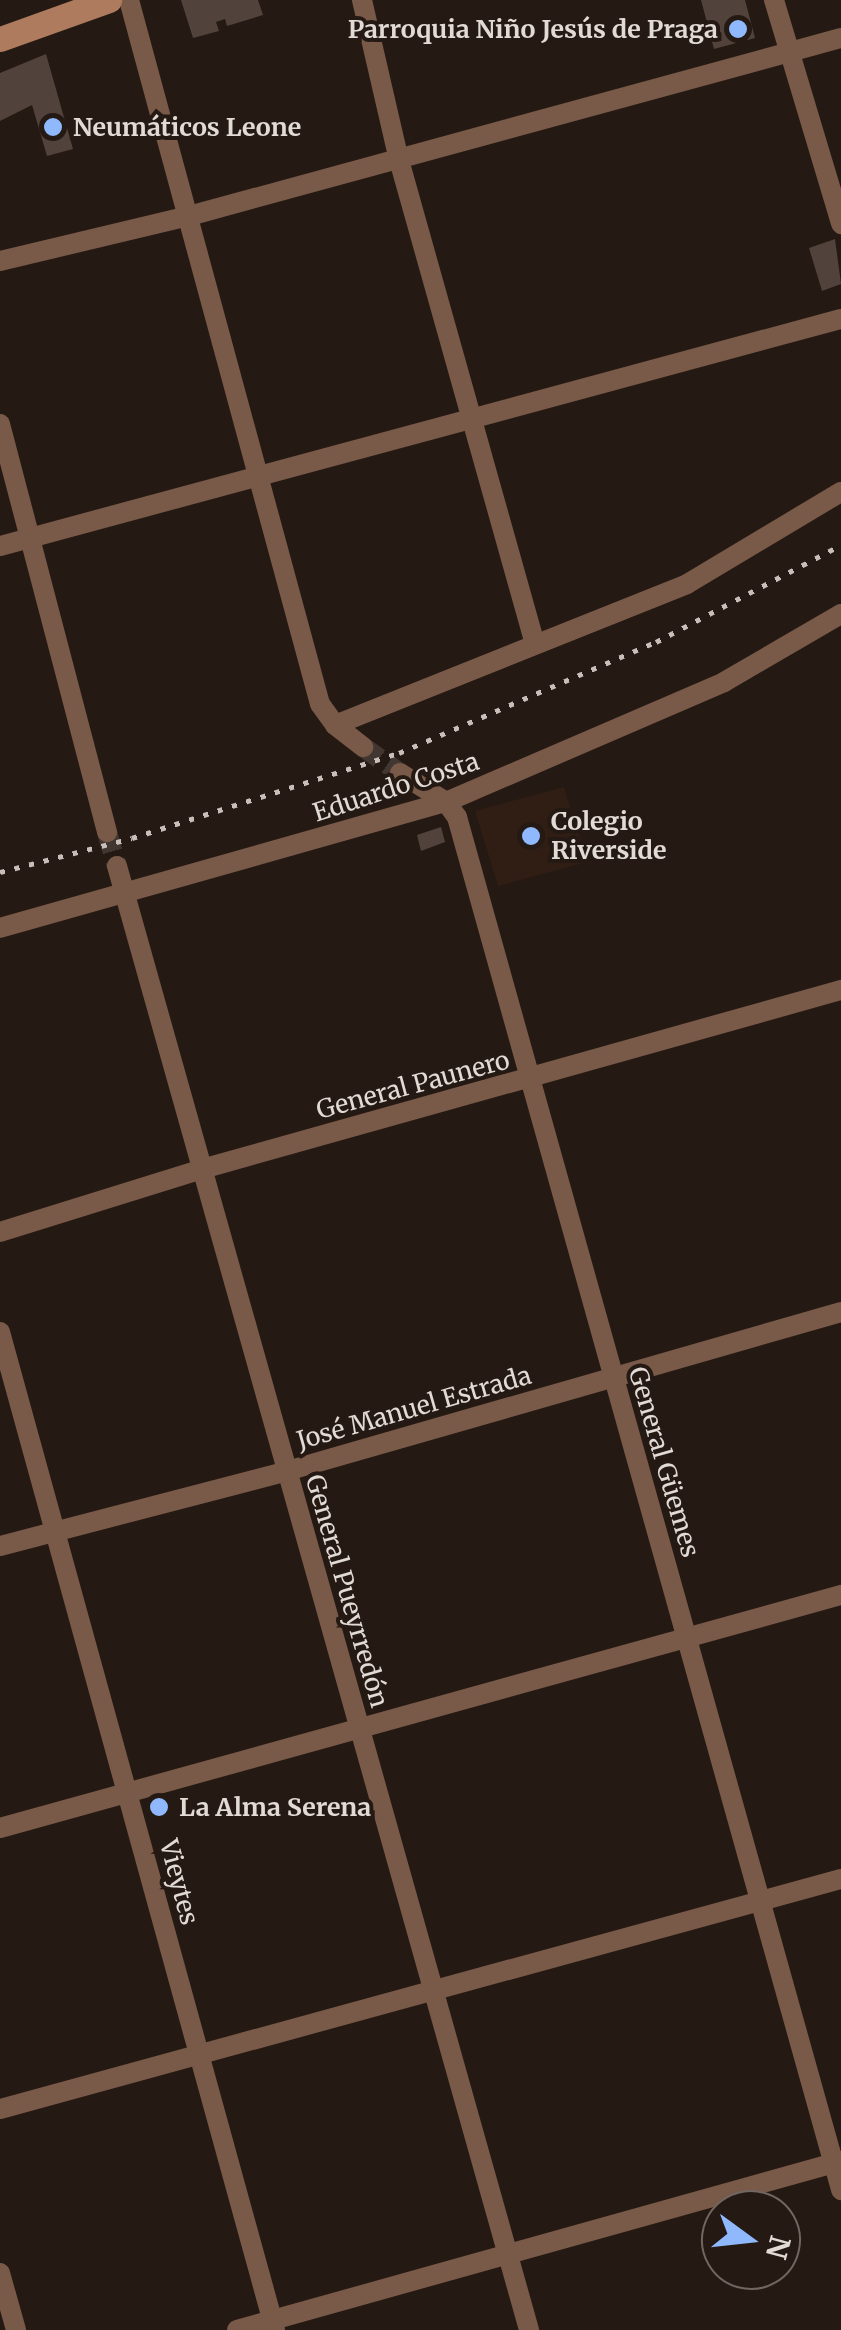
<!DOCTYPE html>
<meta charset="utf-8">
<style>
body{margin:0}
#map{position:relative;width:841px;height:2330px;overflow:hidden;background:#251913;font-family:Merriweather,serif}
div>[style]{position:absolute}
.built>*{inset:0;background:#301e14}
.building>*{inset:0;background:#51433b}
.street-tunnel>*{height:20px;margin-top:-10px;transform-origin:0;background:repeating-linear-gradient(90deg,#413630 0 20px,transparent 0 30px)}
.street>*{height:20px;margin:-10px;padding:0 10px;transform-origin:10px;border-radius:10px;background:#795947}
.secondary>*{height:25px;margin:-12.5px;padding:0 12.5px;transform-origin:12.5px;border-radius:12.5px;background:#af7b5e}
.rail>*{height:5px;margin-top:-2.5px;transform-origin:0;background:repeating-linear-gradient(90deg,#c8bfba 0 5px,transparent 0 15px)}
.dots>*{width:28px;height:28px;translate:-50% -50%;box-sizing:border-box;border:5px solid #251913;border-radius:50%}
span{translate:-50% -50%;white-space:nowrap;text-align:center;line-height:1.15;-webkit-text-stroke:8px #251913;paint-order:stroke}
.poi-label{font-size:25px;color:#e2dad5;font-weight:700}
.right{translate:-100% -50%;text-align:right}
.left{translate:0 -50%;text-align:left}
.street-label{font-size:25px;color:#e2dad5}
.north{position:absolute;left:701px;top:2190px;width:100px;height:100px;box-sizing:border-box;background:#251913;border:2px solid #716661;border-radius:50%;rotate:105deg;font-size:28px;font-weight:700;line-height:40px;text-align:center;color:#e2dad5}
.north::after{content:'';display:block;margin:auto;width:35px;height:45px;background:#8fb8fd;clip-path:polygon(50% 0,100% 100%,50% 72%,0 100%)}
</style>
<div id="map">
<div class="built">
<div style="clip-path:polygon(564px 787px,587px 862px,498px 886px,475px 811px)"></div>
</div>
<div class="building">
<div style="clip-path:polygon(181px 0,258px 0,263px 15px,227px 26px,225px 19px,216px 22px,219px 31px,193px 38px)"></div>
<div style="clip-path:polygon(701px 0,745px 0,755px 38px,714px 49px)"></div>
<div style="clip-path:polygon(46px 54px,73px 149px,47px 156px,32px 105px,0 121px,0 73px)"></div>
<div style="clip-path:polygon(835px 239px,841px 284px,822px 291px,809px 248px)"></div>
<div style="clip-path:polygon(441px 827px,445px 842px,421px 851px,417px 835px)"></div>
</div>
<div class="street-tunnel">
<div style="left:363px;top:747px;width:45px;rotate:35.1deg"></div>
<div style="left:107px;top:832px;width:35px;rotate:74deg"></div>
</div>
<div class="street">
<div style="left:129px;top:0;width:729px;rotate:74.82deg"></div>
<div style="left:320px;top:704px;width:26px;rotate:54deg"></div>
<div style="left:335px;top:725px;width:36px;rotate:38deg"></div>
<div style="left:362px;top:0;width:164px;rotate:77deg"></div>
<div style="left:399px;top:160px;width:503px;rotate:74.31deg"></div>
<div style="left:774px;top:0;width:234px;rotate:73.3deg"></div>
<div style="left:0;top:261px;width:194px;rotate:-13.4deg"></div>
<div style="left:189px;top:216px;width:676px;rotate:-15.27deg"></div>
<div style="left:0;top:424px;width:422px;rotate:75.3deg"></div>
<div style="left:0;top:546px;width:871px;rotate:-15.11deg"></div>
<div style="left:335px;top:725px;width:379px;rotate:-21.8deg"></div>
<div style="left:687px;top:584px;width:179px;rotate:-30.9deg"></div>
<div style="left:400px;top:773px;width:54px;rotate:32.2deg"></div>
<div style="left:446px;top:802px;width:19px;rotate:54deg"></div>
<div style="left:457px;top:817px;width:1426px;rotate:74.37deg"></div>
<div style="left:117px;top:866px;width:1521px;rotate:74.28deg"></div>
<div style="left:0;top:928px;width:463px;rotate:-15.8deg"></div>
<div style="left:446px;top:802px;width:303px;rotate:-23.3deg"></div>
<div style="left:724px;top:682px;width:135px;rotate:-30.2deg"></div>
<div style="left:0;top:1232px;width:212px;rotate:-17.3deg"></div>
<div style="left:202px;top:1169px;width:664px;rotate:-15.65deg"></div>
<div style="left:0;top:1332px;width:1035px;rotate:74.59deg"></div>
<div style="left:0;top:1546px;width:297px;rotate:-14.6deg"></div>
<div style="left:287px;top:1471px;width:576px;rotate:-16.01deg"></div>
<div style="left:0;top:1828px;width:873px;rotate:-15.49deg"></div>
<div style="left:0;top:2109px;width:872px;rotate:-15.3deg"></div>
<div style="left:0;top:2273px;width:59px;rotate:74.3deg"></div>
<div style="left:237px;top:2330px;width:627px;rotate:-15.63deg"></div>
</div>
<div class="secondary">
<div style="left:0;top:39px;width:116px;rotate:-19.7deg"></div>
</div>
<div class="rail">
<div style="left:0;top:872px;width:136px;rotate:-14.4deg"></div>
<div style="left:132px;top:838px;width:280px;rotate:-17.7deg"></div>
<div style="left:399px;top:753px;width:280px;rotate:-23.4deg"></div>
<div style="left:656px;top:642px;width:209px;rotate:-27.7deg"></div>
</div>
<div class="dots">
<div style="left:738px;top:29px;background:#8fb8fd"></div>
<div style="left:53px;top:127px;background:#8fb8fd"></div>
<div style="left:531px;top:836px;background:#8fb8fd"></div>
<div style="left:159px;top:1807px;background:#8fb8fd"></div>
</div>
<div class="poi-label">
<span class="right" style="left:718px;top:29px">Parroquia Niño Jesús de Praga</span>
<span class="left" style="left:73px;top:127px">Neumáticos Leone</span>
<span class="left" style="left:551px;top:836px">Colegio<br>Riverside</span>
<span class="left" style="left:179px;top:1807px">La Alma Serena</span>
</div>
<div class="street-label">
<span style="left:396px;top:787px;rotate:-18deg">Eduardo Costa</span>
<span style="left:413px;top:1085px;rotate:-15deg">General Paunero</span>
<span style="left:414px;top:1408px;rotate:-16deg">José Manuel Estrada</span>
<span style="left:664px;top:1462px;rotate:74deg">General Güemes</span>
<span style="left:347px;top:1591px;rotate:74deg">General Pueyrredón</span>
<span style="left:179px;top:1882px;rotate:75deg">Vieytes</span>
</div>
<div class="north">N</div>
</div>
